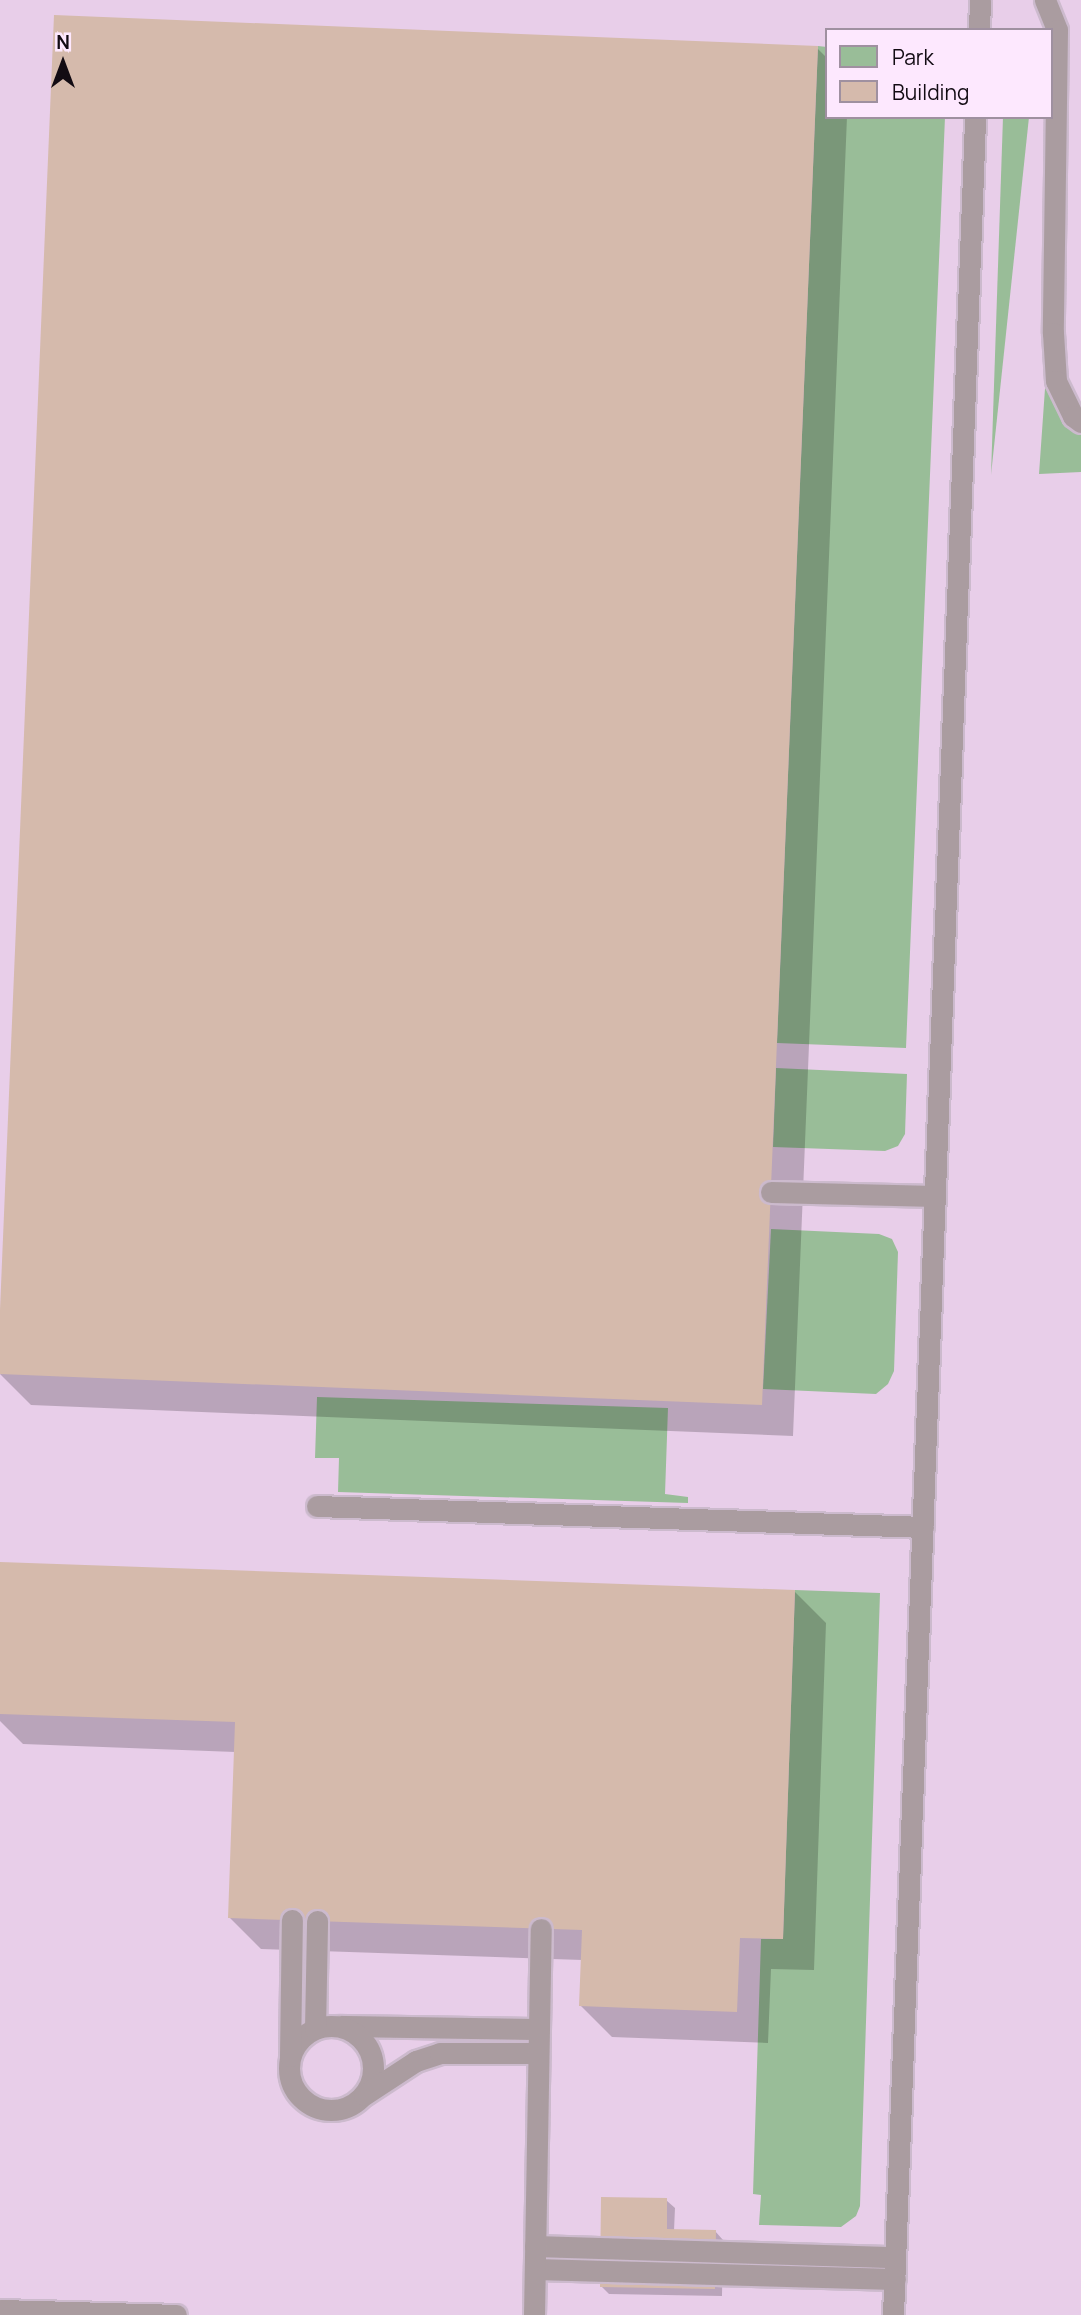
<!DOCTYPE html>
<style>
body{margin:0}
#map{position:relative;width:1081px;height:2315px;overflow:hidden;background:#f0dbf1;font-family:Manrope,sans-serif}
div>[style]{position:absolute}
.built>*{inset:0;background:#e8cee9}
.green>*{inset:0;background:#99bd98}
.shadow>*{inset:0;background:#0003}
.building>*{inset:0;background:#d5baac}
.roads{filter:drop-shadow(2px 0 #ccbacd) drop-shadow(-2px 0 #ccbacd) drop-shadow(0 2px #ccbacd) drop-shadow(0 -2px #ccbacd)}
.service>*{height:21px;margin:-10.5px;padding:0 10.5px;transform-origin:10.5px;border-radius:10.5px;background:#aa9ca0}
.service>.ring{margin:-10.5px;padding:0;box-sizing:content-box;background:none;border:21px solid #aa9ca0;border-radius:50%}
span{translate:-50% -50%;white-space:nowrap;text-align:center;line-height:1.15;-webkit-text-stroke:7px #fde8fe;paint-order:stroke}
.legend{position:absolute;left:825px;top:28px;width:228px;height:91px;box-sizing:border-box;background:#fde8fe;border:2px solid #9f90a0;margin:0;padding:9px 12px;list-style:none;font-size:21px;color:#120b13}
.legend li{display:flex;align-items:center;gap:14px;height:35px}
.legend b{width:35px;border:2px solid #9f90a0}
.north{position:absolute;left:28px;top:28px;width:70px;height:70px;-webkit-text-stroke:5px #fde8fe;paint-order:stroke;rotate:0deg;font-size:19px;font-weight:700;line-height:28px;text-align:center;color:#120b13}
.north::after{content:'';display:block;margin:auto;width:24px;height:32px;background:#120b13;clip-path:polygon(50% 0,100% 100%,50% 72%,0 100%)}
</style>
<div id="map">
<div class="built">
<div style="clip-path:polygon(evenodd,0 0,1081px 0,1081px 2315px,0 2315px,0 0,827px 30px,1051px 30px,1051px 117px,827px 117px,827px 30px)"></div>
</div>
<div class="green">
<div style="clip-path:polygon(818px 46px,827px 47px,827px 117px,945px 117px,906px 1048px,777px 1043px)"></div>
<div style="clip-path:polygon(1003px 117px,1029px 117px,991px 475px)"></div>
<div style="clip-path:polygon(1055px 246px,1056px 381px,1081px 422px,1081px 472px,1039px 474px)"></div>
<div style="clip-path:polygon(776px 1068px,907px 1074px,905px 1134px,898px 1146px,885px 1151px,773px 1147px)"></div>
<div style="clip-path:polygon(771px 1229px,879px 1234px,892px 1239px,898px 1252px,894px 1371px,888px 1384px,876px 1394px,763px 1389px)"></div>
<div style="clip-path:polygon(317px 1397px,668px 1408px,665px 1494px,688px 1497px,688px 1503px,338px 1492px,339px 1458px,315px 1458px)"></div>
<div style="clip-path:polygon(795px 1590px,880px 1593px,860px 2206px,856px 2216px,841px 2227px,759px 2225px,761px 2195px,753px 2194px,761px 1939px,783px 1939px)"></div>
</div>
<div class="shadow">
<div style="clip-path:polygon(817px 48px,827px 58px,827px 117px,847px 117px,793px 1436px,31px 1405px,0 1374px,0 1352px)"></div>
<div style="clip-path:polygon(0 1564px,794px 1591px,826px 1623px,814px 1970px,771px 1969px,768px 2043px,612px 2037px,581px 2006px,582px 1960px,261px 1949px,229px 1917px,235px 1752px,23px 1744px,0 1721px)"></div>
<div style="clip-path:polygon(666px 2200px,675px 2208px,674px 2231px,715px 2231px,723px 2240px,722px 2296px,609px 2294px,601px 2286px)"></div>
</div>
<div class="building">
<div style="clip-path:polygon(54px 15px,818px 46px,762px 1405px,0 1374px,0 1310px)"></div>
<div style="clip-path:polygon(0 1562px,795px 1590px,783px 1939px,740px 1938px,737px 2012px,579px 2006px,582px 1930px,228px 1918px,235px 1722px,0 1714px)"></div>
<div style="clip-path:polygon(601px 2197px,667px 2198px,667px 2229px,716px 2230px,715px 2289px,600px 2287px)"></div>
</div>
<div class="roads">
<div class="service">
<div style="left:1045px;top:0;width:32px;rotate:68deg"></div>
<div style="left:1057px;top:30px;width:303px;rotate:90.8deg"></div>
<div style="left:1053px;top:333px;width:48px;rotate:86.4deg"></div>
<div style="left:1056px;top:381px;width:39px;rotate:64deg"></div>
<div style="left:1073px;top:416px;width:10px;rotate:37deg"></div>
<div style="left:979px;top:30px;width:30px;rotate:-88deg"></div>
<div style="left:771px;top:1192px;width:164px;rotate:1.4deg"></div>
<div style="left:317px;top:1506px;width:606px;rotate:1.98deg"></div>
<div style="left:341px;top:2026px;width:198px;rotate:0.9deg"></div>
<div class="ring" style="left:289px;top:2026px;width:63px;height:63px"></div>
<div style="left:315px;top:2029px;width:108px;rotate:-88.9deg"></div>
<div style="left:290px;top:2056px;width:136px;rotate:-89.2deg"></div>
<div style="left:364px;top:2095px;width:62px;rotate:-33.2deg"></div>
<div style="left:416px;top:2061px;width:25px;rotate:-18deg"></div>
<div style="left:440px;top:2053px;width:98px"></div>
<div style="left:535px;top:2246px;width:360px;rotate:1.8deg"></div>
<div style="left:535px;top:2269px;width:360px;rotate:1.6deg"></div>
<div style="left:0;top:2310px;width:176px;rotate:1.6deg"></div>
<div style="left:534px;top:2315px;width:386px;rotate:-89deg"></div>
<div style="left:893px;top:2315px;width:2200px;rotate:-87.86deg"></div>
</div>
</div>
<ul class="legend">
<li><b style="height:19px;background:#99bd98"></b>Park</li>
<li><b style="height:19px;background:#d5baac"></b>Building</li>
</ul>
<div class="north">N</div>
</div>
